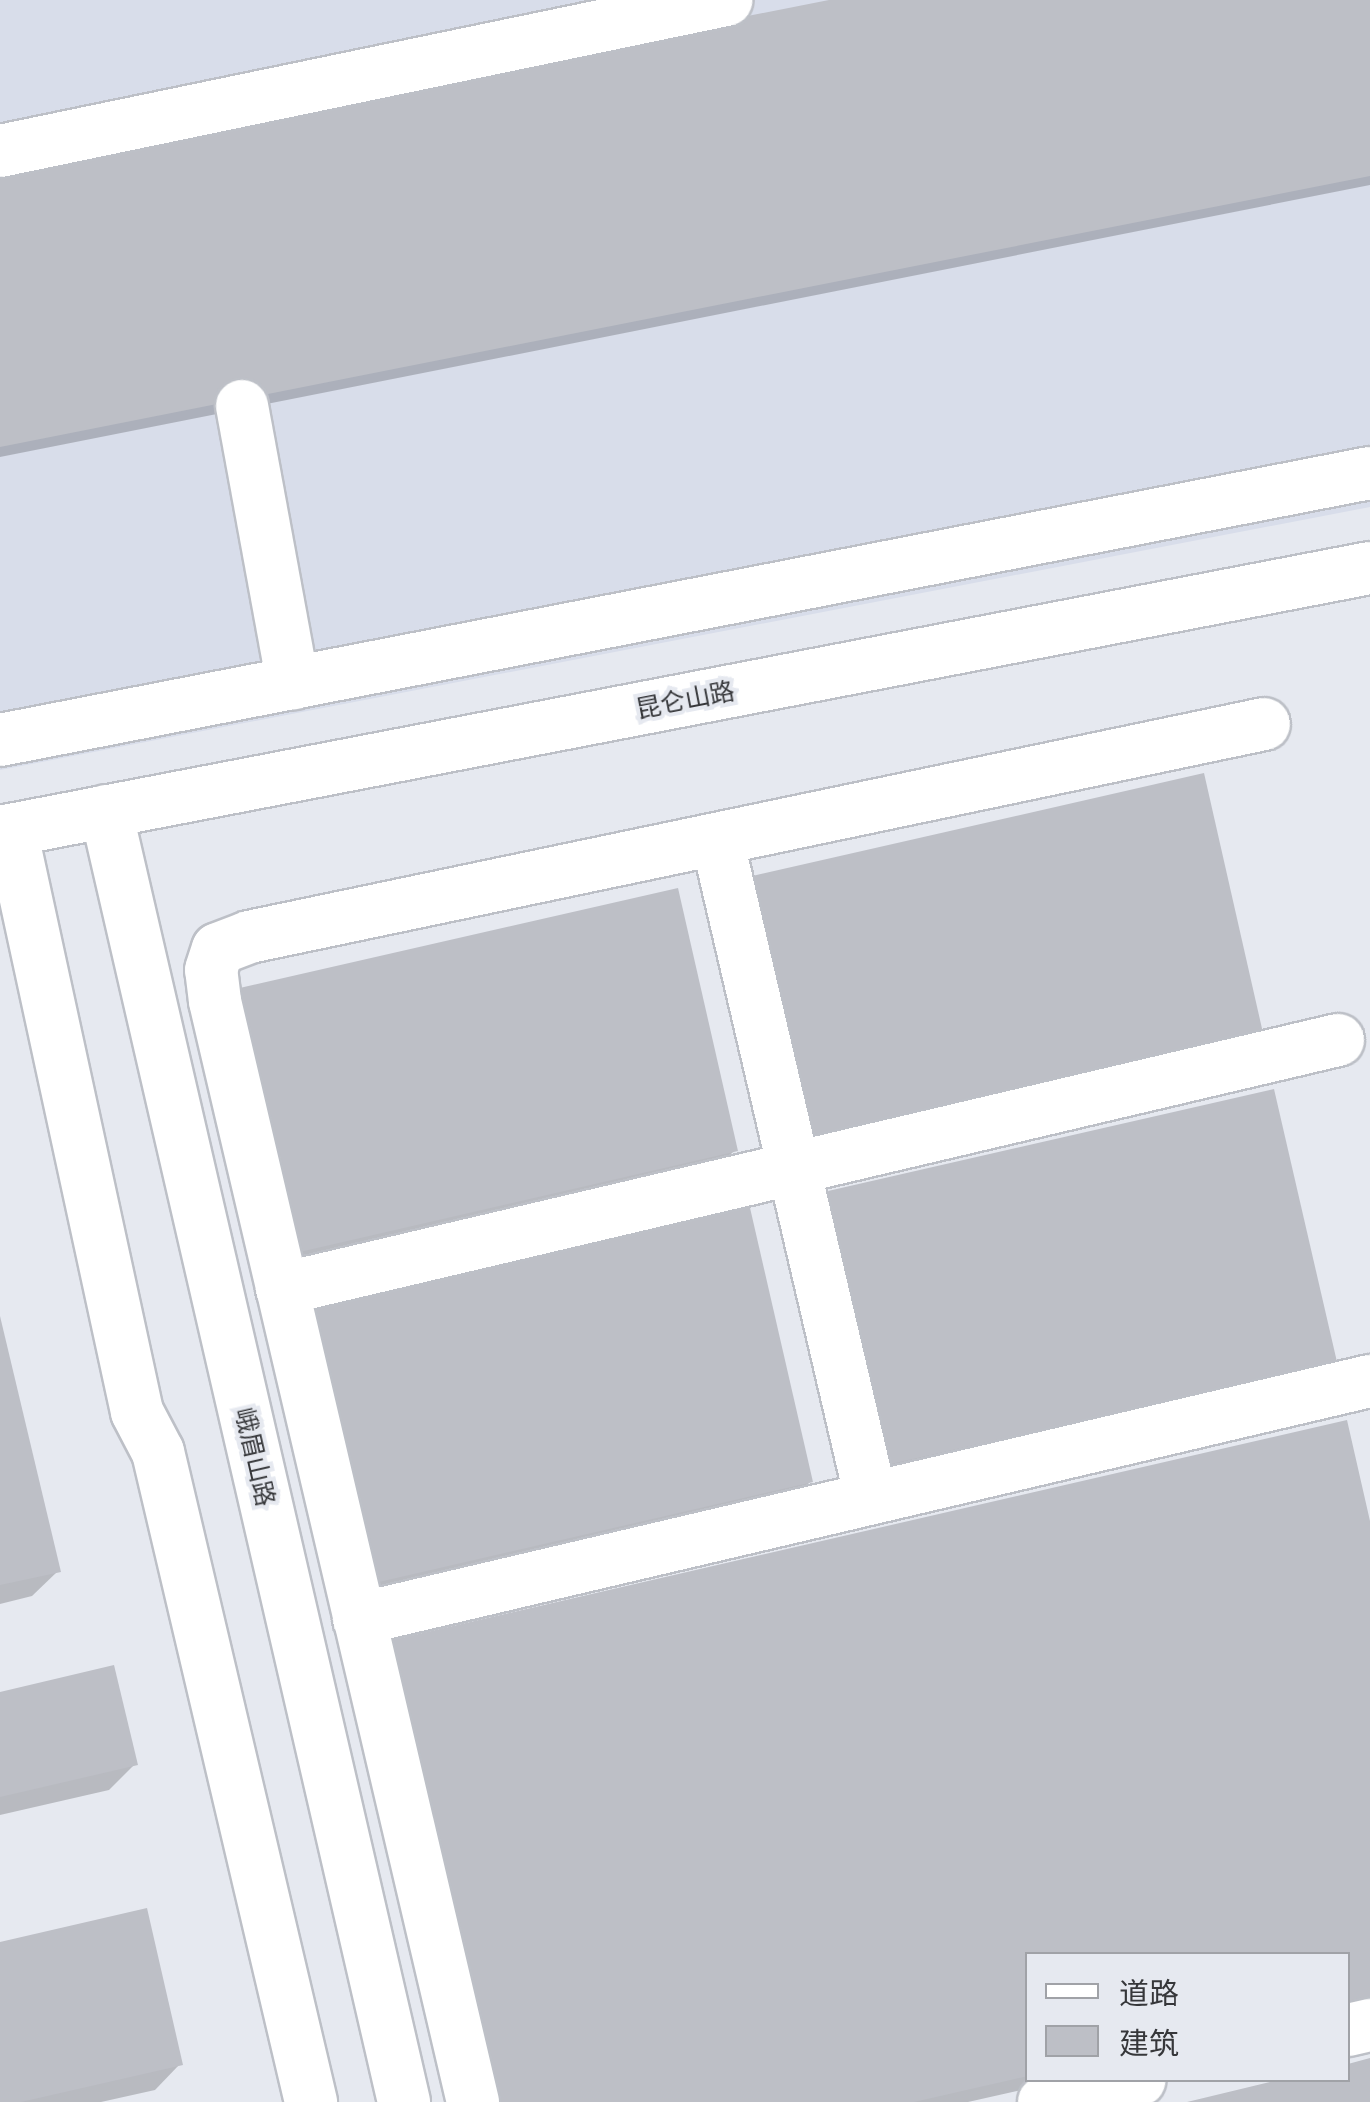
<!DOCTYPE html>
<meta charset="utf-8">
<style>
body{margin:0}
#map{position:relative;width:1370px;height:2102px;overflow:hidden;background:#e6e9f0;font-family:Lora,"Noto Sans SC",serif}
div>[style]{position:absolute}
.built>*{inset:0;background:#d8ddea}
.shadow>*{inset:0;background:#0003}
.building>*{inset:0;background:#bdbfc6}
.roads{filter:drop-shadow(2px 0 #bdc0c7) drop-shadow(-2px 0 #bdc0c7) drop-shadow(0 2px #bdc0c7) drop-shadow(0 -2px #bdc0c7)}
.minor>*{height:52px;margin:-26px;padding:0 26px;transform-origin:26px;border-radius:26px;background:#fff}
span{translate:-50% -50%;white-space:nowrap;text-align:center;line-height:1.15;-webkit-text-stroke:8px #e6e9f0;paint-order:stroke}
.street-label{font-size:25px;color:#36373a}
.legend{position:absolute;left:1025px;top:1952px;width:325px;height:130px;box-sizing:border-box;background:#e6e9f0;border:2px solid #a0a2a7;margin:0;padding:12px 18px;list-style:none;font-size:30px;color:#36373a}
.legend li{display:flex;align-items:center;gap:20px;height:50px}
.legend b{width:50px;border:2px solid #a0a2a7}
</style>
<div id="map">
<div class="built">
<div style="clip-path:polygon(0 0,1370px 0,1370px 507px,0 770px)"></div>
</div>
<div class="shadow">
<div style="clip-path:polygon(842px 0,1370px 0,1370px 185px,0 457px,0 167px)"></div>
<div style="clip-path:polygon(214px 1011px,735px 1150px,717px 1168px,273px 1270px)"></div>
<div style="clip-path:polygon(1272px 1092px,1316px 1379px,873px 1480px,811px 1211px,829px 1193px)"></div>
<div style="clip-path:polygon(0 1321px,58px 1571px,32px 1596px,0 1604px)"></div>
<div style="clip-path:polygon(284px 1322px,810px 1482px,792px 1500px,348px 1602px)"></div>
<div style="clip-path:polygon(1370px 1532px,1370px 2010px,1348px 2015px,1348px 1954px,1028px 1954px,1028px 2080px,1066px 2080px,968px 2102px,477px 2102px,375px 1660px,393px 1642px)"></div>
<div style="clip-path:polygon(0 1695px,135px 1764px,109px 1790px,0 1815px)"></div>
<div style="clip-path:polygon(0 1945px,180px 2064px,155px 2090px,101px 2102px,0 2102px)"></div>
</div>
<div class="building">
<div style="clip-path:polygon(829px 0,1370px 0,1370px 176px,0 447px,0 164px)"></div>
<div style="clip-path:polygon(1204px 773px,1263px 1033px,807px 1138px,748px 877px)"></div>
<div style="clip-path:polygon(678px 888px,738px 1151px,291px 1254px,231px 990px)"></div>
<div style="clip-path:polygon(1274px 1089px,1337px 1362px,891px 1464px,828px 1191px)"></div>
<div style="clip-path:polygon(748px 1199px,813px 1482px,366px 1585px,301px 1302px)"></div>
<div style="clip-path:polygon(0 1316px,61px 1572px,0 1585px)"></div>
<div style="clip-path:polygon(1347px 1420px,1370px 1521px,1370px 1997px,1348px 2002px,1348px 1954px,1028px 1954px,1028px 2076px,914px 2102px,498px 2102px,392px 1640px)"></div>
<div style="clip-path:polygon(114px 1665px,138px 1765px,0 1797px,0 1692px)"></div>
<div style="clip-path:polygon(147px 1908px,183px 2065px,21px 2102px,0 2102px,0 1942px)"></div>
<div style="clip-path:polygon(1370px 2058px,1370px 2102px,1187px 2102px,1278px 2080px,1348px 2080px,1348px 2064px)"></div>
</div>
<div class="roads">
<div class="minor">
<div style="left:0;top:151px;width:742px;rotate:-11.75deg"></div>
<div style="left:242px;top:406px;width:282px;rotate:79.6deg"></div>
<div style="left:0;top:740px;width:1396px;rotate:-11.03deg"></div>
<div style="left:106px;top:811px;width:1325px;rotate:77deg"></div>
<div style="left:11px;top:830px;width:595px;rotate:77.78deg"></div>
<div style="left:137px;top:1412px;width:45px;rotate:62.3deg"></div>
<div style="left:158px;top:1452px;width:668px;rotate:76.75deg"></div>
<div style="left:0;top:832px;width:1395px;rotate:-10.91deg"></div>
<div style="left:717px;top:839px;width:677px;rotate:76.85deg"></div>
<div style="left:282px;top:1289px;width:1085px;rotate:-13.27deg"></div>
<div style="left:359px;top:1619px;width:1039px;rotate:-13.25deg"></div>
<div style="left:1348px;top:2030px;width:23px;rotate:-13deg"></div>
<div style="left:473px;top:2102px;width:1131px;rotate:-103.19deg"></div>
<div style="left:215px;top:1001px;width:31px;rotate:-97deg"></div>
<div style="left:211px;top:970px;width:22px;rotate:-72deg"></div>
<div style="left:218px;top:949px;width:33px;rotate:-21deg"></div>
<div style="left:249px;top:937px;width:1037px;rotate:-11.85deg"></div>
<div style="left:1044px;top:2102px;width:98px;rotate:-13deg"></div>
</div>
</div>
<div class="street-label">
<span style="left:685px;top:700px;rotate:-11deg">昆仑山路</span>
<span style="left:255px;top:1457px;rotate:77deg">峨眉山路</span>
</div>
<ul class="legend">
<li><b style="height:12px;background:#fff"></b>道路</li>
<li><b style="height:28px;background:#bdbfc6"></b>建筑</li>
</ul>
</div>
